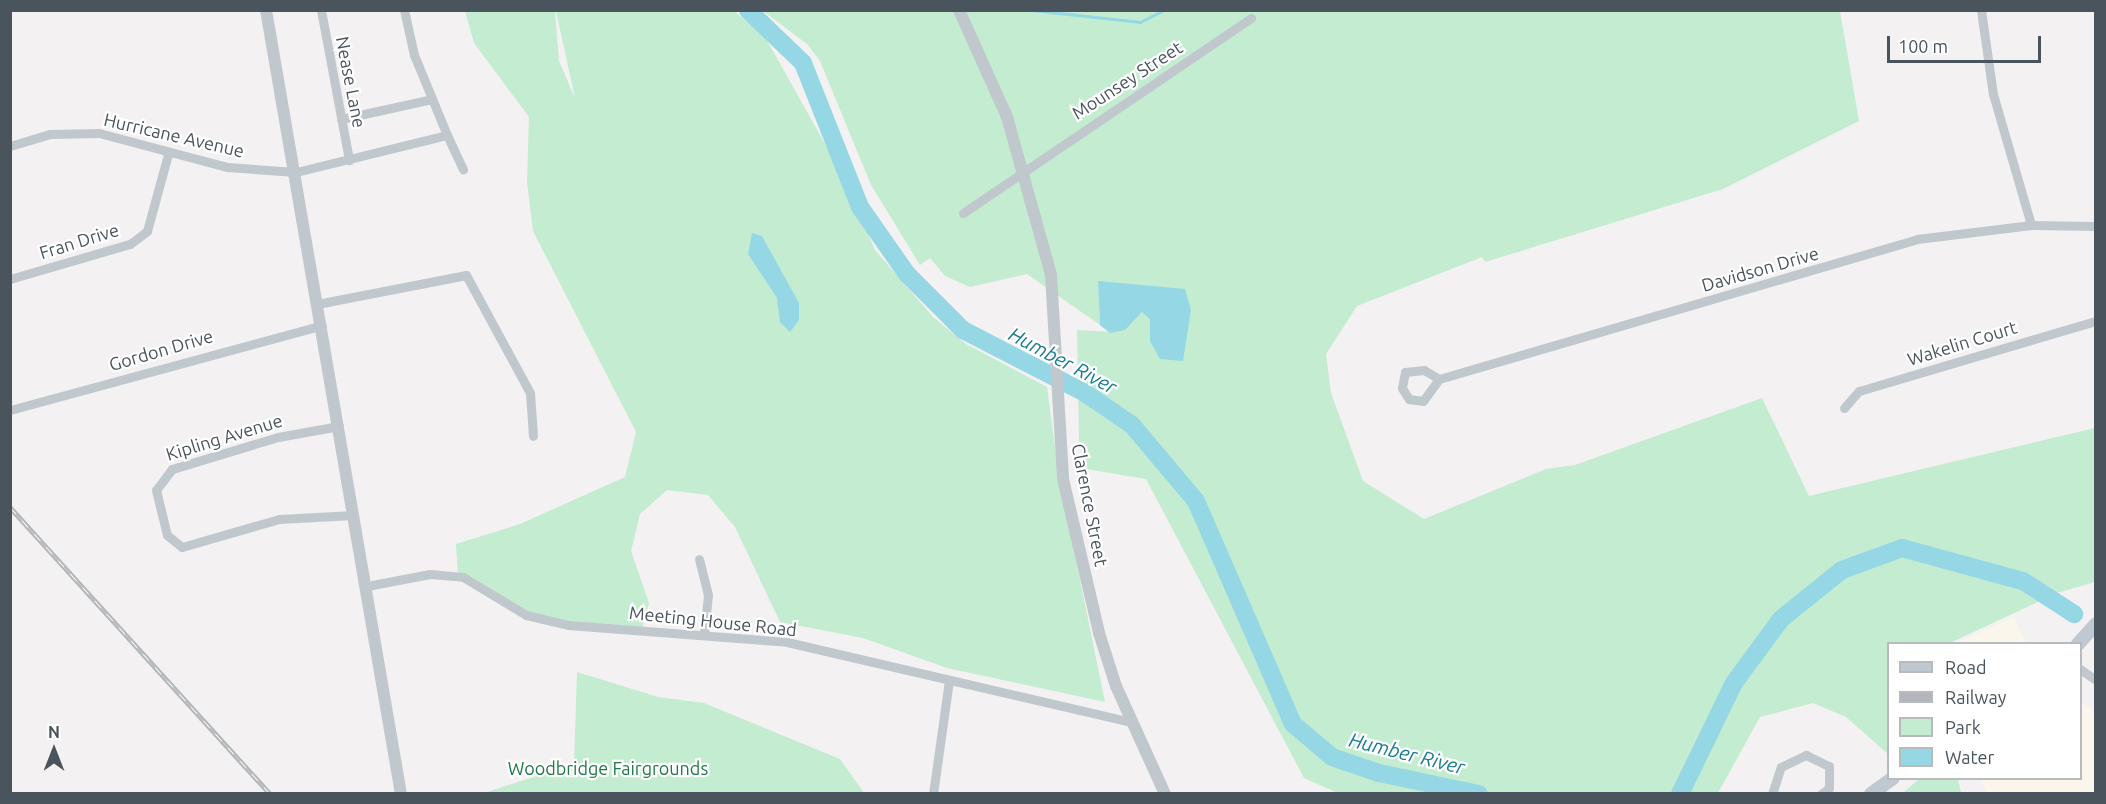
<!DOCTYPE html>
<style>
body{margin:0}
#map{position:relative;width:2106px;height:804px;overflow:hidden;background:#f3f1f1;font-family:Ubuntu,sans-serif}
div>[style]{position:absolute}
.commercial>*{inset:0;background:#fbf6ec}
.green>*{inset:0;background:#c3ecd1}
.water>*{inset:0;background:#95d7e4}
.stream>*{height:3px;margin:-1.5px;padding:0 1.5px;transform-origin:1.5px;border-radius:1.5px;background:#95d7e4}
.river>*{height:18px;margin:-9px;padding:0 9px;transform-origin:9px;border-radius:9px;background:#95d7e4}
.minor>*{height:9px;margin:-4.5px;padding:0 4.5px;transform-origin:4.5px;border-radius:4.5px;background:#c0c8ce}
.tertiary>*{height:12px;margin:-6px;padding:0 6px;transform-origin:6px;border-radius:6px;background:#c0c8ce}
.secondary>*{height:14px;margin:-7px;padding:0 7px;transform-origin:7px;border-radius:7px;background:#c0c9d2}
.rail>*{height:5px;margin-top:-2.5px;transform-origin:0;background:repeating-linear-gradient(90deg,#fff 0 9px,#b3b6ba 0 18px);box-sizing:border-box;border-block:2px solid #b3b6ba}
span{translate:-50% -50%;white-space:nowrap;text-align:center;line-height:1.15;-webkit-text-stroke:4.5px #fff;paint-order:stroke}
.street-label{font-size:18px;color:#4a545c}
.park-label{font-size:18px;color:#207848}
.water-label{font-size:20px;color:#197d91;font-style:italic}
.frame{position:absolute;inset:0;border:12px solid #4a545c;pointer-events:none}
.legend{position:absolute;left:1887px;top:642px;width:195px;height:138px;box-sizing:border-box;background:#fff;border:2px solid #b7bbbe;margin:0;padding:8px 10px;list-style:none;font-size:18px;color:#4a545c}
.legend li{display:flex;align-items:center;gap:12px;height:30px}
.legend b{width:30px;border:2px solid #b7bbbe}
.north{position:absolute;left:24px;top:720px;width:60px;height:60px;-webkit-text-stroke:4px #fff;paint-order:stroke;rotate:0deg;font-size:16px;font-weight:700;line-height:24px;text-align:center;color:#4a545c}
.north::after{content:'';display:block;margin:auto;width:21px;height:27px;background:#4a545c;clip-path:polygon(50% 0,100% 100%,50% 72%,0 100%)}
.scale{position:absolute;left:1887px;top:36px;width:154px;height:27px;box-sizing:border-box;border:3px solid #4a545c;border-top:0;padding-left:8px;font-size:18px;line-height:21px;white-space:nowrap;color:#4a545c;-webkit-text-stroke:4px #fff;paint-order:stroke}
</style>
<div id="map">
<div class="commercial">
<div style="clip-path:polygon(2013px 617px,2027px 643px,1957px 643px)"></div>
<div style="clip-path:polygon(2081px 703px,2095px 710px,2095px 793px,1987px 793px,1980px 779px,2080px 778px)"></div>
</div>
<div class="green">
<div style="clip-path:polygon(465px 11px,555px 11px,559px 61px,575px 98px,556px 11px,734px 11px,764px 35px,843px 176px,875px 250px,933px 317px,966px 344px,1047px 387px,1059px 477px,1105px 702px,947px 668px,863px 638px,780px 622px,735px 527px,708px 495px,667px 490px,640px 514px,631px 551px,649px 603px,641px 633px,536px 620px,458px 576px,456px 544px,520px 524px,625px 477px,636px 432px,533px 231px,527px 182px,529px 117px,474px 43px)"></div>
<div style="clip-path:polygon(763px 11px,1840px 11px,1859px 121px,1723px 189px,1485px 262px,1482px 257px,1357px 306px,1326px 354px,1331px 393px,1363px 481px,1424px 519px,1546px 469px,1575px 465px,1762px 398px,1809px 496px,2095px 428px,2095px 582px,2057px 593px,1950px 643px,1888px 644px,1888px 754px,1846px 717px,1813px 703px,1760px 717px,1718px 793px,1340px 794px,1304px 778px,1146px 479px,1086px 469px,1079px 440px,1077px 330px,1115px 332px,1142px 312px,1183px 336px,1098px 281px,1100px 325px,1027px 274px,970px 287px,945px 276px,930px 258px,920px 265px,871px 185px,820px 61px,807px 44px)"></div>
<div style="clip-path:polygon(577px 672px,658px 697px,704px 703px,840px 759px,864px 793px,484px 793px,574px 764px)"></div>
<div style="clip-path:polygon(1919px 779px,1958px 779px,1961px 793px,1903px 793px)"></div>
</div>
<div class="water">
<div style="clip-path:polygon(752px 233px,762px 236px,799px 303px,799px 320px,790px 332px,780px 322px,777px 298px,748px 254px)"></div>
<div style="clip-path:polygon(1098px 281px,1185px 289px,1191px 310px,1183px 361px,1160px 359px,1150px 341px,1150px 319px,1142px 312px,1125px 330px,1110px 333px,1100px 325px)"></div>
</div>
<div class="stream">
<div style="left:1032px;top:10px;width:109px;rotate:6.3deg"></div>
<div style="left:1140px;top:22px;width:27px;rotate:-27deg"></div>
</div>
<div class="river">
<div style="left:748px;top:10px;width:76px;rotate:43.9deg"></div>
<div style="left:803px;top:63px;width:155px;rotate:68.4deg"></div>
<div style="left:860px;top:207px;width:82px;rotate:55deg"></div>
<div style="left:907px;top:274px;width:79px;rotate:45deg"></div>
<div style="left:963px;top:330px;width:137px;rotate:27.3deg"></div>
<div style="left:1085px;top:393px;width:57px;rotate:34.2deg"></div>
<div style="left:1132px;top:425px;width:99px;rotate:49.9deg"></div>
<div style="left:1196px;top:501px;width:243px;rotate:66.5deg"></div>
<div style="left:1293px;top:724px;width:51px;rotate:40.2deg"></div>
<div style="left:1332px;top:757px;width:50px;rotate:18.8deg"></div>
<div style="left:1379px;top:773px;width:102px;rotate:11.9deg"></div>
<div style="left:1680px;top:794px;width:123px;rotate:-64.1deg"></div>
<div style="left:1734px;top:683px;width:79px;rotate:-53.7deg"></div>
<div style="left:1781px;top:619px;width:78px;rotate:-38.8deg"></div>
<div style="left:1842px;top:570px;width:64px;rotate:-20.1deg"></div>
<div style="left:1902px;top:548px;width:125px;rotate:15.3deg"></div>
<div style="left:2023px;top:581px;width:61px;rotate:32.9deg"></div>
</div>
<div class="minor">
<div style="left:321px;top:10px;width:153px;rotate:79.4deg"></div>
<div style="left:1981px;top:10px;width:85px;rotate:81.9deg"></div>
<div style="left:1993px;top:94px;width:136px;rotate:73.8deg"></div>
<div style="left:341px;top:119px;width:93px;rotate:-12.4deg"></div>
<div style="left:447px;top:135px;width:38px;rotate:65deg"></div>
<div style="left:10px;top:146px;width:42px;rotate:-16.7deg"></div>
<div style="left:50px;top:134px;width:49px;rotate:-1.2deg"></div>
<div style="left:99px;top:133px;width:132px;rotate:14.9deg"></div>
<div style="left:227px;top:167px;width:69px;rotate:4.1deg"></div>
<div style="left:296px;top:172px;width:155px;rotate:-13.8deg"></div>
<div style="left:447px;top:135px;width:87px;rotate:-112.4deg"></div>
<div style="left:414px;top:55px;width:46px;rotate:-102.5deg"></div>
<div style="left:963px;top:213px;width:348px;rotate:-34.1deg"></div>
<div style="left:10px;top:279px;width:125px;rotate:-16.3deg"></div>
<div style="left:130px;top:244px;width:21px;rotate:-37deg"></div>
<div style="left:147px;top:231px;width:80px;rotate:-74.7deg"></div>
<div style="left:317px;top:304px;width:152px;rotate:-11deg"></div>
<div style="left:466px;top:275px;width:134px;rotate:61.5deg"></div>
<div style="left:530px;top:393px;width:43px;rotate:86deg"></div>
<div style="left:1439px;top:379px;width:17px;rotate:-149deg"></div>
<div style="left:1424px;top:370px;width:19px;rotate:174deg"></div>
<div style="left:1405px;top:372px;width:16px;rotate:101deg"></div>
<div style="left:1402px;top:388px;width:13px;rotate:58deg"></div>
<div style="left:1409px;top:399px;width:14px;rotate:8deg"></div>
<div style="left:1423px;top:401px;width:27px;rotate:-54deg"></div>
<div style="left:1439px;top:379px;width:498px;rotate:-16.3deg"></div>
<div style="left:1917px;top:239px;width:115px;rotate:-7deg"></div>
<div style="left:2031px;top:225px;width:65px;rotate:0.9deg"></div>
<div style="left:1844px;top:408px;width:23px;rotate:-49deg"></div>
<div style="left:1859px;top:391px;width:247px;rotate:-16.5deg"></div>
<div style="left:10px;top:410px;width:323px;rotate:-15.2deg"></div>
<div style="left:339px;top:426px;width:62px;rotate:169.8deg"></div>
<div style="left:278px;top:437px;width:111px;rotate:163.2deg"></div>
<div style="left:172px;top:469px;width:26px;rotate:127deg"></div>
<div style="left:156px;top:490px;width:46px;rotate:76.3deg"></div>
<div style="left:167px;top:535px;width:19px;rotate:39deg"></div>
<div style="left:182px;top:547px;width:101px;rotate:-16.1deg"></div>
<div style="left:279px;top:519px;width:75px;rotate:-3.1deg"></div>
<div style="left:699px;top:559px;width:37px;rotate:76deg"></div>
<div style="left:708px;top:595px;width:39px;rotate:96deg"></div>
<div style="left:367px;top:586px;width:64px;rotate:-10.8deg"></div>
<div style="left:430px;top:574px;width:33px;rotate:5deg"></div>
<div style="left:463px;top:577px;width:74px;rotate:31.1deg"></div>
<div style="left:526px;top:615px;width:43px;rotate:13.4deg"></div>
<div style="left:568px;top:625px;width:220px;rotate:4.4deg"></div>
<div style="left:787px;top:642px;width:354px;rotate:13.1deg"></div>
<div style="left:2080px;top:669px;width:19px;rotate:35deg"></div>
<div style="left:933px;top:794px;width:115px;rotate:-82deg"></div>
<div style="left:1772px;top:794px;width:28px;rotate:-72deg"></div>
<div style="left:1781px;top:767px;width:28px;rotate:-26deg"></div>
<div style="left:1806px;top:755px;width:25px;rotate:26deg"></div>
<div style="left:1829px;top:766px;width:22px;rotate:90deg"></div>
<div style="left:1829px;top:788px;width:10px;rotate:143deg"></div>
</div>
<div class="tertiary">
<div style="left:266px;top:10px;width:796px;rotate:80.23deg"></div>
<div style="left:959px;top:10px;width:117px;rotate:65.8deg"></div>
<div style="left:1007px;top:117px;width:164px;rotate:74.4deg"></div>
<div style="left:1051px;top:275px;width:204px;rotate:86.6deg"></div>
<div style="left:1063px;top:479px;width:158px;rotate:76.8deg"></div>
<div style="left:1099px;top:633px;width:56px;rotate:72.2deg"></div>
<div style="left:1116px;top:686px;width:119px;rotate:65.6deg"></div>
</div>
<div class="secondary">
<div style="left:2078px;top:644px;width:27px;rotate:-48deg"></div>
<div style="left:1871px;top:794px;width:27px;rotate:-36deg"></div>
</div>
<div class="rail">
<div style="left:10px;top:507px;width:387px;rotate:47.8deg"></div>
</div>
<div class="street-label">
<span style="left:1127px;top:80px;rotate:-33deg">Mounsey Street</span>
<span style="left:351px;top:82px;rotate:79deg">Nease Lane</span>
<span style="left:174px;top:135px;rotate:13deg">Hurricane Avenue</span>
<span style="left:79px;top:241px;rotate:-17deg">Fran Drive</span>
<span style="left:1760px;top:269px;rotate:-16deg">Davidson Drive</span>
<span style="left:1962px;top:343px;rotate:-17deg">Wakelin Court</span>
<span style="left:161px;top:350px;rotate:-16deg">Gordon Drive</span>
<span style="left:224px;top:437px;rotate:-17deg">Kipling Avenue</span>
<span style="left:1090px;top:505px;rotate:79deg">Clarence Street</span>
<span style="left:713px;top:621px;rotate:6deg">Meeting House Road</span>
</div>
<div class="park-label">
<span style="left:608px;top:768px">Woodbridge Fairgrounds</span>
</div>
<div class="water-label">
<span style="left:1063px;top:360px;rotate:28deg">Humber River</span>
<span style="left:1407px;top:753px;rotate:14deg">Humber River</span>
</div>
<div class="frame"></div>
<ul class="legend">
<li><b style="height:8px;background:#c0c9d2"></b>Road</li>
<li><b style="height:8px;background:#b3b6ba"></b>Railway</li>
<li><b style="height:16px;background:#c3ecd1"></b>Park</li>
<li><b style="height:16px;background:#95d7e4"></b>Water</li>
</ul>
<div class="north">N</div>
<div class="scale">100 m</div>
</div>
